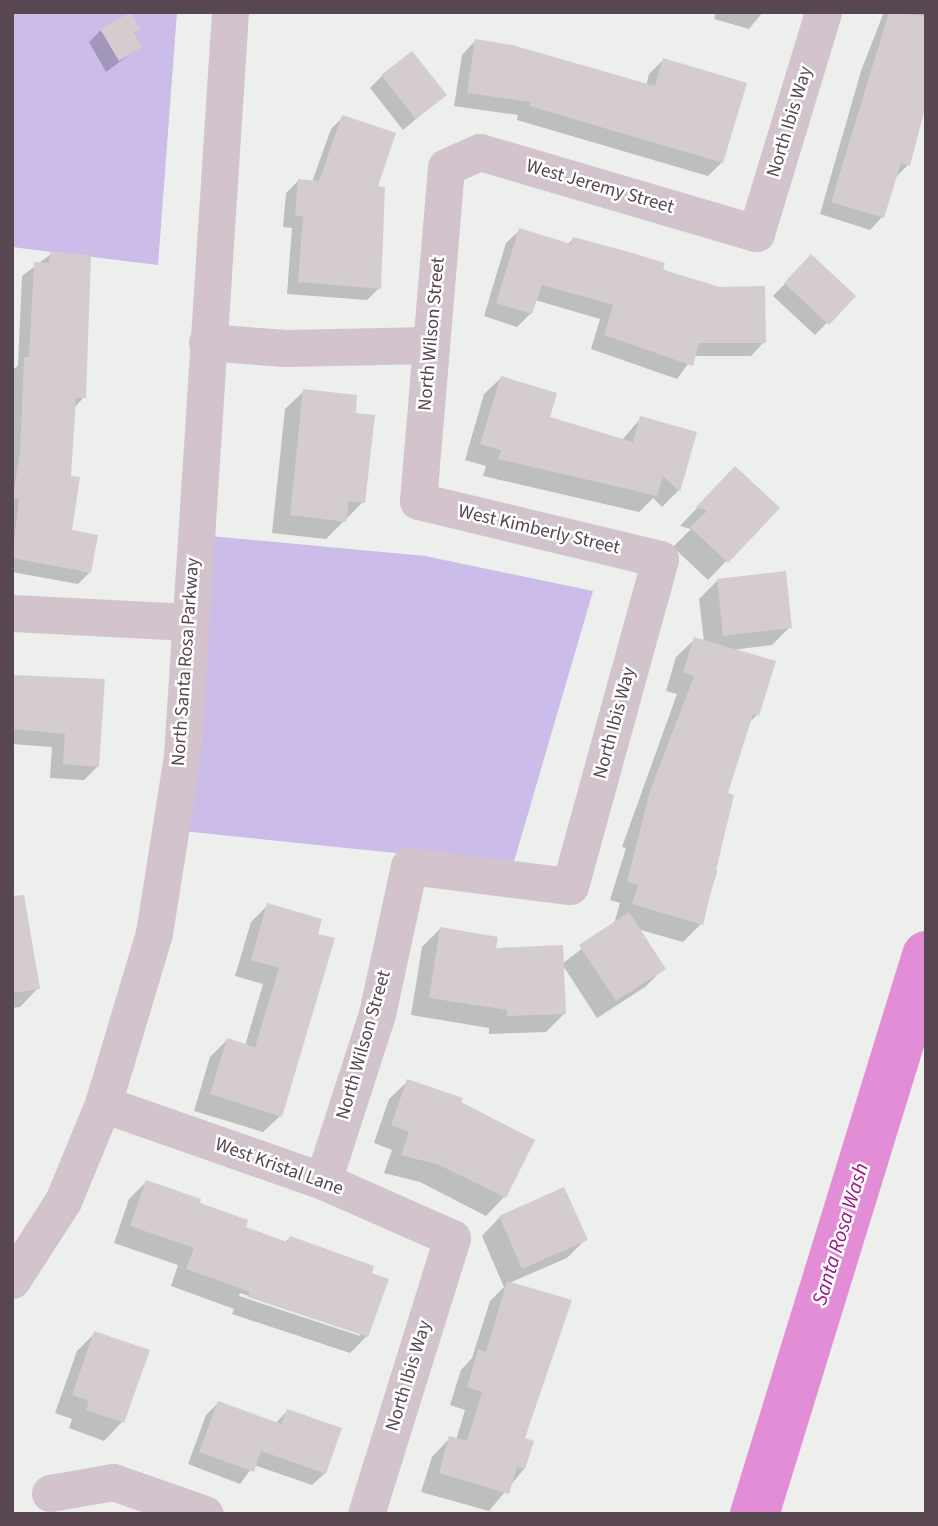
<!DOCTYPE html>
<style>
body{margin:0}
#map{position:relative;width:938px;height:1526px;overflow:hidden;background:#ecefec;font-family:"Source Sans 3",sans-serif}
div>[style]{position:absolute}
.green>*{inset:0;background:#cbbcea}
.shadow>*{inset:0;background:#0003}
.river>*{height:49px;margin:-24.5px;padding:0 24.5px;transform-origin:24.5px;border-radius:24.5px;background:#e48dd7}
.building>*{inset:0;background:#d4ccce}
.minor>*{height:37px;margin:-18.5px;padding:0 18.5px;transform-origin:18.5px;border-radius:18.5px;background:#d2c3cc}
span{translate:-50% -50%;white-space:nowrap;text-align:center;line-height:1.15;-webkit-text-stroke:5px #fff;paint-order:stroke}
.street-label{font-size:19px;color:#584650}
.water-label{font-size:21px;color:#991787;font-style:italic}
.frame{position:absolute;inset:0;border:14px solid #584650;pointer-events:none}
</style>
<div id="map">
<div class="green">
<div style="clip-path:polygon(12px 12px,177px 12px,158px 265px,12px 247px)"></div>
<div style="clip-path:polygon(210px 536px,425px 556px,593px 591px,513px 865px,182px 831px)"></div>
</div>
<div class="shadow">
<div style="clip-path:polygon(716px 12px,763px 12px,749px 29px,714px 19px)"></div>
<div style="clip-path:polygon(884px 12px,926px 12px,926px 99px,908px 165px,896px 177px,882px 217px,870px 230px,820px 214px,861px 71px)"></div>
<div style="clip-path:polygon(139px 29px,133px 35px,140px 47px,106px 72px,89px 42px,101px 30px)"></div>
<div style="clip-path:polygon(475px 41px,646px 86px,649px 74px,663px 60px,722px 162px,708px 176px,517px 120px,518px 115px,454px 106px,462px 55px)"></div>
<div style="clip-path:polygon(382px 76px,444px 95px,403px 130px,370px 88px)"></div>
<div style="clip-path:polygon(343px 117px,375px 188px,379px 288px,367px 300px,287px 294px,292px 228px,283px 227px,286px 193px,298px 181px,312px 182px,331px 129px)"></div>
<div style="clip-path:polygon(520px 230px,567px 245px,573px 239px,720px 289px,764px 342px,751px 356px,694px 356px,677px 379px,591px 349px,600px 319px,535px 300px,531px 313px,517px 327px,484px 316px,506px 243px)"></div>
<div style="clip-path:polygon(51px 254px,84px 397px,74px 408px,69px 477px,70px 532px,90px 572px,78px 584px,12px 572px,12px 371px,18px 365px,22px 276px)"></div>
<div style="clip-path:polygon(811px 257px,853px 296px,815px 335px,773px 296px)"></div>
<div style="clip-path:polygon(501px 378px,547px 419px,622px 440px,641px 418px,695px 434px,678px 491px,662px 507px,653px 498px,639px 512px,483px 476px,486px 466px,465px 460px,484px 394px)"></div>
<div style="clip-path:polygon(304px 391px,354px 415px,363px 502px,326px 539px,272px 533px,285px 409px)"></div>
<div style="clip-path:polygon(717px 487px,777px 508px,708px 580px,673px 547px,691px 529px,680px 526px)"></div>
<div style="clip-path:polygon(718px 580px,790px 627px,772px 645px,732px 650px,757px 715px,747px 725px,726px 795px,711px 869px,717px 871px,701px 924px,683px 942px,637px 929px,663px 969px,645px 987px,597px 1018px,562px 964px,614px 924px,620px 903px,610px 900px,626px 848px,622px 847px,677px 694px,666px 691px,676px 657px,695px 639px,704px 642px,699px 599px)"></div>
<div style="clip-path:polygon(12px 677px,97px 767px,84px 780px,50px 778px,52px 747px,12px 744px)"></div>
<div style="clip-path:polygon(268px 905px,320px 920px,280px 1116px,263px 1132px,194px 1111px,210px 1057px,227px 1040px,245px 1046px,263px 984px,235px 976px,251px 922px)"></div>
<div style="clip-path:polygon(440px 929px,494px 950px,564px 1014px,546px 1032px,489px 1034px,489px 1028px,411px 1015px,422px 947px)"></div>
<div style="clip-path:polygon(12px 938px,38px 988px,20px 1007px,12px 1008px)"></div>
<div style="clip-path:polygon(408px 1081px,533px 1141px,504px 1197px,486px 1216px,420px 1182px,384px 1173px,392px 1150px,374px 1143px,389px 1099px)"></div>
<div style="clip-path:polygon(evenodd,146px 1182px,243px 1228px,284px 1243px,290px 1238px,367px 1336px,350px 1353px,232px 1314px,234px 1309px,171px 1286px,178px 1265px,114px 1243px,129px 1199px,146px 1182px,240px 1293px,360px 1333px,360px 1336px,239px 1296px,240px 1293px)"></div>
<div style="clip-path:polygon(500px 1217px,585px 1240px,567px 1258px,509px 1283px,524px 1469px,489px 1511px,421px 1492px,432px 1457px,450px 1438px,456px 1440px,465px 1410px,450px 1405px,461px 1370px,472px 1358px,490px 1301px,504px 1287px,482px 1236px)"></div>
<div style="clip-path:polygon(95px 1333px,148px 1351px,122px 1422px,104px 1441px,69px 1428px,72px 1419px,55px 1413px,77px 1351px)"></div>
<div style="clip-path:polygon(218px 1403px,275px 1424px,287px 1411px,325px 1473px,312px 1485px,254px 1465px,240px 1484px,188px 1464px,206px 1415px)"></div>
</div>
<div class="river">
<div style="left:754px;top:1514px;width:585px;rotate:-72.9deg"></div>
</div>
<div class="building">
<div style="clip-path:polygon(131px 12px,141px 29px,134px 33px,142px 47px,119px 61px,100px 29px)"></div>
<div style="clip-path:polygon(889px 12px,926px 16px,926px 104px,910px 166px,901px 163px,884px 218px,831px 202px)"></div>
<div style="clip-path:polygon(475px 39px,512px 45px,655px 86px,663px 58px,747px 83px,723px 163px,529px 106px,531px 102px,467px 93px)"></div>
<div style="clip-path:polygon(412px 51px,447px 95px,416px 119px,381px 75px)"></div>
<div style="clip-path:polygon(342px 115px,396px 133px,378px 186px,385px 187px,381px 289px,298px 282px,303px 216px,295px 216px,298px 179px,319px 181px)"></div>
<div style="clip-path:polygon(519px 228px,571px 244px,573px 237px,629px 252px,665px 263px,663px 270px,720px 287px,765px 286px,766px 343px,699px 343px,693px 366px,604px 335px,613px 305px,542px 285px,532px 314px,496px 303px)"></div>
<div style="clip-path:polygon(50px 252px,91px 255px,86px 398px,76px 398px,71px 476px,80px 477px,72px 530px,98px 535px,91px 573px,12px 558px,19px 499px,13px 498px,20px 452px,24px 357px,29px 357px,34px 262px,49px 263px)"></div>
<div style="clip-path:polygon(811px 254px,856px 296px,829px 325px,784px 283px)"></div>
<div style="clip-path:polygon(501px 376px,557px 393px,550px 417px,633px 442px,640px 416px,697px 432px,680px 492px,663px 476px,657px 496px,498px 459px,501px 450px,480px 444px)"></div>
<div style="clip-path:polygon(303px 389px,357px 395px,356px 413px,375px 415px,365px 503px,349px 501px,346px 522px,290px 515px)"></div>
<div style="clip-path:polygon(735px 466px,780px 508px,728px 563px,690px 527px,707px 511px,696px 507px)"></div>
<div style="clip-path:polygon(786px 571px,792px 628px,723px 636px,717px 579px)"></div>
<div style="clip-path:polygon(694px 637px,776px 661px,759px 716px,753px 714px,728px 793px,734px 795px,703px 925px,632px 904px,638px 885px,627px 882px,650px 791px,694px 676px,683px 672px)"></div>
<div style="clip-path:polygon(12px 675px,105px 679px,99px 767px,63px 764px,65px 734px,12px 729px)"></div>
<div style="clip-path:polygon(24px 895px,40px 989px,12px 993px,12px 896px)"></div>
<div style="clip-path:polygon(267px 903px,322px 919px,318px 934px,335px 938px,282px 1117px,210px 1094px,227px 1038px,255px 1047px,279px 968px,251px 960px)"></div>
<div style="clip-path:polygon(629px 912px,666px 969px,616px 1001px,579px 945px)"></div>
<div style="clip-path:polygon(440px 927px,498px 937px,496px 948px,563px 945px,566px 1014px,507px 1016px,507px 1010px,429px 998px)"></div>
<div style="clip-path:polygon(407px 1079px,463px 1098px,461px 1102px,535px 1140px,506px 1198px,439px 1165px,401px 1155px,409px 1132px,391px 1125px)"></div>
<div style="clip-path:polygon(146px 1180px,201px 1199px,200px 1203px,248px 1220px,246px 1227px,287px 1242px,290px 1236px,374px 1266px,372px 1273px,389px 1279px,368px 1337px,248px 1297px,250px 1292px,186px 1269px,194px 1248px,130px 1226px)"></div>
<div style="clip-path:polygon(564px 1187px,588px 1240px,522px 1269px,499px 1216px)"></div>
<div style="clip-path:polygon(507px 1281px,572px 1300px,525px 1438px,534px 1441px,525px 1469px,517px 1467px,509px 1494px,439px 1473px,449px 1436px,467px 1441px,482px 1392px,467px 1387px,478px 1349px,486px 1352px)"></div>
<div style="clip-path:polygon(94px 1331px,150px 1350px,124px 1423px,86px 1410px,89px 1401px,72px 1395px)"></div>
<div style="clip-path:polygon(218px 1401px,281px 1424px,287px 1409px,342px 1428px,326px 1474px,261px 1451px,254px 1472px,199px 1452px)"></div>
</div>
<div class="minor">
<div style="left:207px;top:342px;width:78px;rotate:4.4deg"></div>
<div style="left:285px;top:348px;width:146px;rotate:-1.2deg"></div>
<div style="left:12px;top:613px;width:177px;rotate:2.9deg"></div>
<div style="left:103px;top:1104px;width:233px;rotate:19.3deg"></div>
<div style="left:323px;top:1181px;width:141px;rotate:23.8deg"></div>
<div style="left:452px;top:1238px;width:289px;rotate:107.3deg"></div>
<div style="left:323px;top:1181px;width:176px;rotate:-72.1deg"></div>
<div style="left:377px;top:1014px;width:151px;rotate:-77.8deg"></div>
<div style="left:409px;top:866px;width:162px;rotate:7.1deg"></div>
<div style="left:570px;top:886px;width:339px;rotate:-74.6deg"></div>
<div style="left:660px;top:559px;width:249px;rotate:-166.5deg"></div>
<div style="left:418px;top:501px;width:335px;rotate:-85.2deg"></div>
<div style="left:446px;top:167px;width:37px;rotate:-24deg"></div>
<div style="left:480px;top:152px;width:288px;rotate:16.4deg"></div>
<div style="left:756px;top:233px;width:231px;rotate:-73.1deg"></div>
<div style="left:12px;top:1280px;width:94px;rotate:-57.2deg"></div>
<div style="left:63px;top:1201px;width:105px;rotate:-67.6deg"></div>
<div style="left:103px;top:1104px;width:178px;rotate:-73.4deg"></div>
<div style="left:154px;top:933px;width:179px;rotate:-81deg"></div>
<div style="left:182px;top:756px;width:746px;rotate:-86.31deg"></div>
<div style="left:50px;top:1493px;width:64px;rotate:-9.9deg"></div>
<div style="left:113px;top:1482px;width:97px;rotate:19.2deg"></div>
</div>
<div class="street-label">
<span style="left:790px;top:122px;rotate:-73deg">North Ibis Way</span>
<span style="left:600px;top:187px;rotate:16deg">West Jeremy Street</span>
<span style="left:432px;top:334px;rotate:-85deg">North Wilson Street</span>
<span style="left:539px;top:530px;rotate:13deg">West Kimberly Street</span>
<span style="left:186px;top:662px;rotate:-86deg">North Santa Rosa Parkway</span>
<span style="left:615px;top:723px;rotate:-75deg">North Ibis Way</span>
<span style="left:364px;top:1045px;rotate:-74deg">North Wilson Street</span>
<span style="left:279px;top:1167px;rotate:20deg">West Kristal Lane</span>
<span style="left:409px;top:1376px;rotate:-73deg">North Ibis Way</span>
</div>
<div class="water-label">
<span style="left:840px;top:1234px;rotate:-73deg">Santa Rosa Wash</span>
</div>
<div class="frame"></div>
</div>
